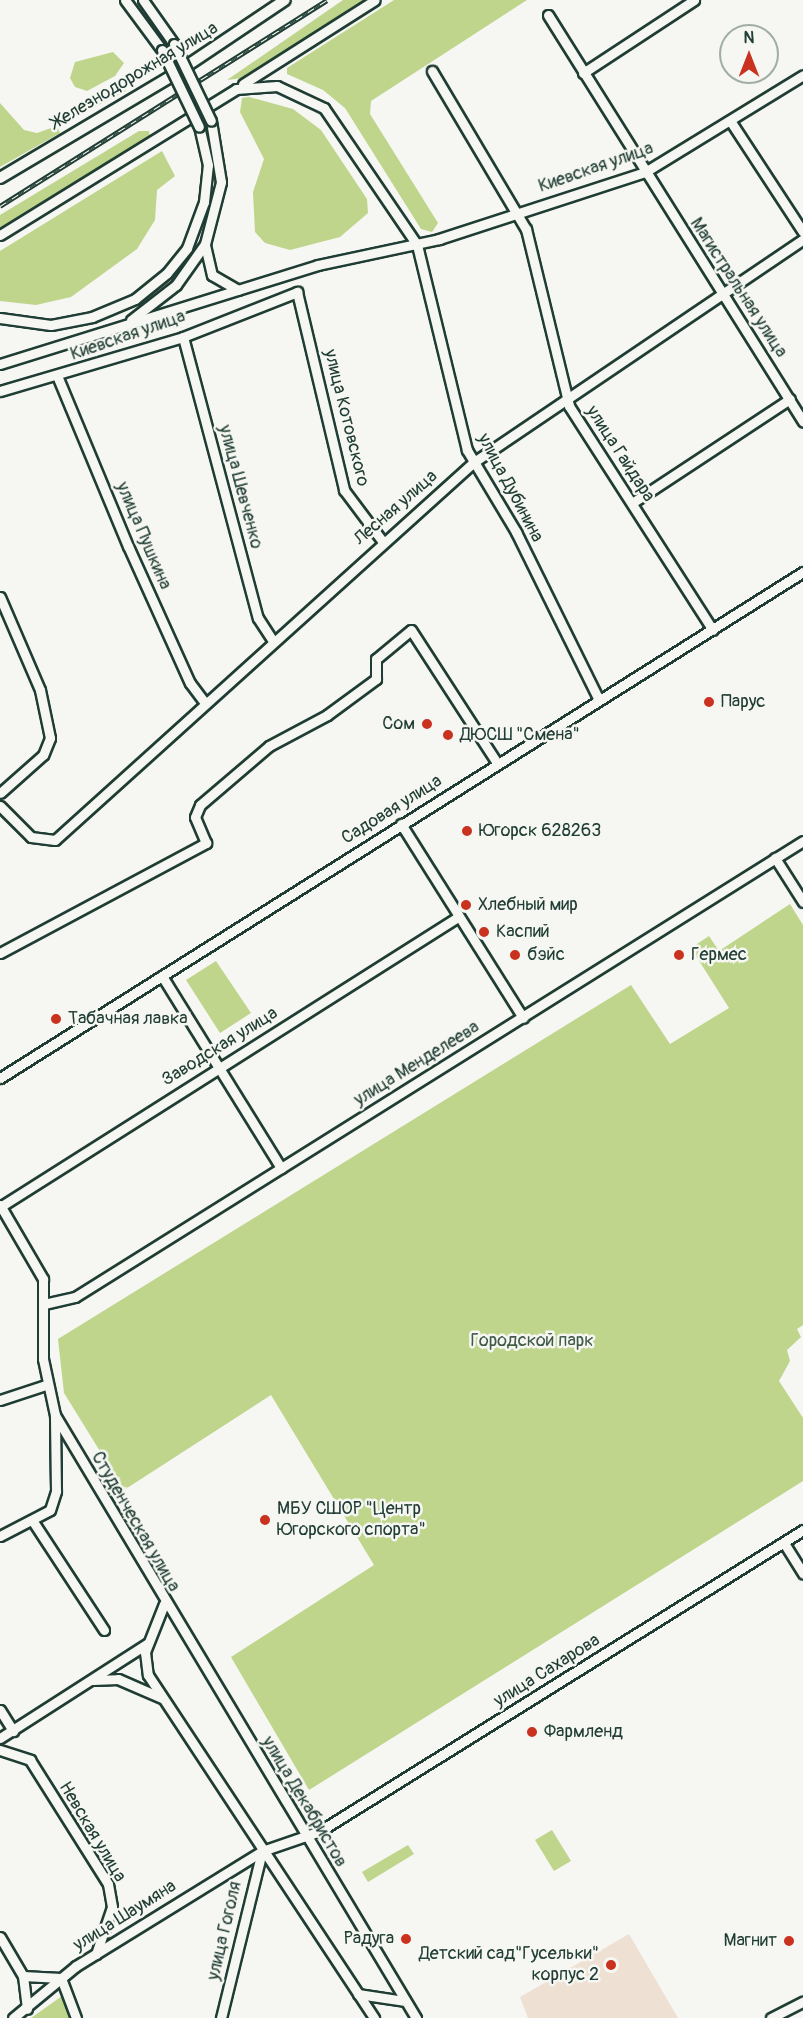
<!DOCTYPE html>
<meta charset="utf-8">
<style>
body{margin:0}
#map{position:relative;width:803px;height:2018px;overflow:hidden;background:#f6f6f2;font-family:Pangolin,sans-serif}
div>[style]{position:absolute}
.built>*{inset:0;background:#efe0d4}
.green>*{inset:0;background:#bed58b}
.roads{filter:drop-shadow(2px 0 #1f3d34) drop-shadow(-2px 0 #1f3d34) drop-shadow(0 2px #1f3d34) drop-shadow(0 -2px #1f3d34)}
.minor>*{height:9px;margin:-4.5px;padding:0 4.5px;transform-origin:4.5px;border-radius:4.5px;background:#f6f6f2}
.major>*{height:10px;margin:-5px;padding:0 5px;transform-origin:5px;border-radius:5px;background:#f6f6f2}
.rail>*{height:4.5px;margin-top:-2.25px;transform-origin:0;background:repeating-linear-gradient(90deg,#f6f6f2 0 7px,#1f3d34 0 14px);box-sizing:border-box;border-block:2px solid #1f3d34}
.bridges{filter:drop-shadow(2px 0 #1f3d34) drop-shadow(-2px 0 #1f3d34) drop-shadow(0 2px #1f3d34) drop-shadow(0 -2px #1f3d34)}
.minor-bridge>*{height:9px;margin:-4.5px;padding:0 4.5px;transform-origin:4.5px;border-radius:4.5px;background:#f6f6f2}
.dots>*{width:16px;height:16px;translate:-50% -50%;box-sizing:border-box;border:3px solid #f6f6f2;border-radius:50%}
span{translate:-50% -50%;white-space:nowrap;text-align:center;line-height:1.15;-webkit-text-stroke:5px #f6f6f2;paint-order:stroke}
.street-label{font-size:18px;color:#1f3d34}
.poi-label{font-size:18px;color:#1f3d34}
.left{translate:0 -50%;text-align:left}
.right{translate:-100% -50%;text-align:right}
.park-label{font-size:18px;color:#3f5b45}
.north{position:absolute;left:719px;top:24px;width:60px;height:60px;box-sizing:border-box;background:#f6f6f2;border:2px solid #a0aca6;border-radius:50%;rotate:0deg;font-size:16px;font-weight:700;line-height:24px;text-align:center;color:#1f3d34}
.north::after{content:'';display:block;margin:auto;width:21px;height:27px;background:#c8321e;clip-path:polygon(50% 0,100% 100%,50% 72%,0 100%)}
</style>
<div id="map">
<div class="built">
<div style="clip-path:polygon(629px 1934px,678px 2018px,528px 2018px,520px 1997px)"></div>
</div>
<div class="green">
<div style="clip-path:polygon(343px 0,364px 0,243px 78px,227px 80px)"></div>
<div style="clip-path:polygon(394px 0,527px 0,371px 101px,370px 114px,438px 223px,432px 232px,421px 229px,345px 108px,323px 90px,287px 74px,287px 68px)"></div>
<div style="clip-path:polygon(113px 52px,124px 63px,115px 76px,87px 91px,75px 87px,70px 78px,75px 62px)"></div>
<div style="clip-path:polygon(118px 84px,126px 91px,75px 117px,76px 110px)"></div>
<div style="clip-path:polygon(249px 97px,293px 109px,321px 130px,367px 199px,368px 213px,340px 237px,290px 250px,265px 243px,255px 232px,253px 192px,264px 159px,240px 112px,242px 98px)"></div>
<div style="clip-path:polygon(0 103px,24px 130px,37px 133px,57px 126px,60px 133px,0 167px)"></div>
<div style="clip-path:polygon(139px 131px,149px 131px,150px 137px,0 229px,0 215px)"></div>
<div style="clip-path:polygon(162px 151px,175px 176px,157px 190px,155px 220px,137px 249px,71px 297px,36px 305px,0 301px,0 251px)"></div>
<div style="clip-path:polygon(790px 904px,803px 925px,803px 1325px,797px 1329px,801px 1337px,787px 1350px,790px 1361px,779px 1381px,803px 1418px,803px 1481px,309px 1790px,231px 1657px,374px 1565px,271px 1395px,124px 1490px,64px 1393px,58px 1339px,631px 985px,670px 1044px,729px 1008px,691px 948px,709px 936px,719px 951px)"></div>
<div style="clip-path:polygon(216px 961px,251px 1013px,220px 1033px,186px 980px)"></div>
<div style="clip-path:polygon(552px 1830px,571px 1861px,554px 1871px,535px 1840px)"></div>
<div style="clip-path:polygon(408px 1845px,414px 1854px,368px 1882px,362px 1872px)"></div>
<div style="clip-path:polygon(62px 1996px,71px 2018px,31px 2018px)"></div>
</div>
<div class="roads">
<div class="minor">
<div style="left:125px;top:0;width:62px;rotate:53.5deg"></div>
<div style="left:143px;top:0;width:54px;rotate:54.8deg"></div>
<div style="left:548px;top:15px;width:480px;rotate:57.9deg"></div>
<div style="left:432px;top:71px;width:184px;rotate:59.3deg"></div>
<div style="left:526px;top:229px;width:182px;rotate:76.3deg"></div>
<div style="left:569px;top:406px;width:266px;rotate:57.3deg"></div>
<div style="left:583px;top:73px;width:133px;rotate:-33.3deg"></div>
<div style="left:243px;top:84px;width:156px;rotate:-32.5deg"></div>
<div style="left:731px;top:122px;width:131px;rotate:56.8deg"></div>
<div style="left:0;top:235px;width:278px;rotate:-31.7deg"></div>
<div style="left:236px;top:89px;width:41px;rotate:-4.2deg"></div>
<div style="left:277px;top:86px;width:52px;rotate:25.1deg"></div>
<div style="left:324px;top:108px;width:166px;rotate:55.8deg"></div>
<div style="left:417px;top:245px;width:211px;rotate:76.3deg"></div>
<div style="left:467px;top:450px;width:96px;rotate:59.1deg"></div>
<div style="left:516px;top:532px;width:187px;rotate:63.7deg"></div>
<div style="left:205px;top:245px;width:31px;rotate:77deg"></div>
<div style="left:212px;top:275px;width:30px;rotate:30deg"></div>
<div style="left:0;top:318px;width:51px;rotate:7.8deg"></div>
<div style="left:51px;top:325px;width:42px;rotate:-11deg"></div>
<div style="left:92px;top:317px;width:47px;rotate:-22.7deg"></div>
<div style="left:135px;top:299px;width:41px;rotate:-39.1deg"></div>
<div style="left:167px;top:273px;width:32px;rotate:-51deg"></div>
<div style="left:187px;top:248px;width:49px;rotate:-69.7deg"></div>
<div style="left:204px;top:202px;width:37px;rotate:-84deg"></div>
<div style="left:208px;top:165px;width:39px;rotate:-103deg"></div>
<div style="left:131px;top:320px;width:57px;rotate:-37.9deg"></div>
<div style="left:176px;top:285px;width:50px;rotate:-54.7deg"></div>
<div style="left:205px;top:244px;width:64px;rotate:-75.5deg"></div>
<div style="left:221px;top:182px;width:62px;rotate:-99.3deg"></div>
<div style="left:183px;top:337px;width:291px;rotate:75.1deg"></div>
<div style="left:258px;top:618px;width:27px;rotate:57deg"></div>
<div style="left:0;top:364px;width:333px;rotate:-17.3deg"></div>
<div style="left:318px;top:265px;width:124px;rotate:-12.1deg"></div>
<div style="left:439px;top:239px;width:217px;rotate:-18deg"></div>
<div style="left:645px;top:172px;width:185px;rotate:-31.5deg"></div>
<div style="left:58px;top:378px;width:182px;rotate:67.4deg"></div>
<div style="left:128px;top:546px;width:150px;rotate:65.7deg"></div>
<div style="left:190px;top:683px;width:25px;rotate:53deg"></div>
<div style="left:0;top:391px;width:191px;rotate:-16.4deg"></div>
<div style="left:183px;top:337px;width:123px;rotate:-21.5deg"></div>
<div style="left:297px;top:292px;width:204px;rotate:76.6deg"></div>
<div style="left:344px;top:490px;width:65px;rotate:53.1deg"></div>
<div style="left:632px;top:503px;width:189px;rotate:-33.4deg"></div>
<div style="left:0;top:597px;width:101px;rotate:66.7deg"></div>
<div style="left:40px;top:690px;width:49px;rotate:78.2deg"></div>
<div style="left:50px;top:738px;width:18px;rotate:112deg"></div>
<div style="left:43px;top:755px;width:57px;rotate:138.5deg"></div>
<div style="left:0;top:806px;width:44px;rotate:45deg"></div>
<div style="left:31px;top:837px;width:24px;rotate:7deg"></div>
<div style="left:55px;top:840px;width:564px;rotate:-42.06deg"></div>
<div style="left:474px;top:462px;width:397px;rotate:-34.1deg"></div>
<div style="left:401px;top:824px;width:229px;rotate:57.8deg"></div>
<div style="left:775px;top:858px;width:52px;rotate:57.5deg"></div>
<div style="left:0;top:953px;width:234px;rotate:-28.1deg"></div>
<div style="left:206px;top:843px;width:28px;rotate:-113deg"></div>
<div style="left:195px;top:817px;width:13px;rotate:-67deg"></div>
<div style="left:200px;top:805px;width:91px;rotate:-40.5deg"></div>
<div style="left:269px;top:746px;width:66px;rotate:-28.1deg"></div>
<div style="left:327px;top:715px;width:61px;rotate:-36.3deg"></div>
<div style="left:376px;top:679px;width:20px;rotate:-90deg"></div>
<div style="left:376px;top:659px;width:45px;rotate:-39.6deg"></div>
<div style="left:411px;top:630px;width:158px;rotate:57.1deg"></div>
<div style="left:162px;top:976px;width:226px;rotate:58.2deg"></div>
<div style="left:0;top:1078px;width:949px;rotate:-32.22deg"></div>
<div style="left:0;top:1205px;width:86px;rotate:59.8deg"></div>
<div style="left:43px;top:1279px;width:80px;rotate:90deg"></div>
<div style="left:43px;top:1359px;width:57px;rotate:77.9deg"></div>
<div style="left:55px;top:1415px;width:703px;rotate:59.09deg"></div>
<div style="left:0;top:1207px;width:542px;rotate:-32.34deg"></div>
<div style="left:44px;top:1304px;width:32px;rotate:-13deg"></div>
<div style="left:75px;top:1297px;width:859px;rotate:-32.06deg"></div>
<div style="left:0;top:1400px;width:48px;rotate:-18.1deg"></div>
<div style="left:34px;top:1523px;width:128px;rotate:56.8deg"></div>
<div style="left:0;top:1536px;width:56px;rotate:-27.5deg"></div>
<div style="left:50px;top:1510px;width:20px;rotate:-72deg"></div>
<div style="left:56px;top:1491px;width:76px;rotate:-90.8deg"></div>
<div style="left:784px;top:1543px;width:36px;rotate:58deg"></div>
<div style="left:164px;top:1604px;width:52px;rotate:111.6deg"></div>
<div style="left:145px;top:1652px;width:23px;rotate:83deg"></div>
<div style="left:148px;top:1675px;width:411px;rotate:56.6deg"></div>
<div style="left:93px;top:1680px;width:25px;rotate:-2deg"></div>
<div style="left:118px;top:1679px;width:48px;rotate:23.4deg"></div>
<div style="left:0;top:1710px;width:25px;rotate:58deg"></div>
<div style="left:0;top:1738px;width:176px;rotate:-32.7deg"></div>
<div style="left:0;top:1750px;width:32px;rotate:18deg"></div>
<div style="left:30px;top:1760px;width:146px;rotate:57.8deg"></div>
<div style="left:108px;top:1884px;width:23px;rotate:80deg"></div>
<div style="left:112px;top:1907px;width:50px;rotate:108.8deg"></div>
<div style="left:0;top:1937px;width:45px;rotate:59.5deg"></div>
<div style="left:23px;top:1976px;width:33px;rotate:83deg"></div>
<div style="left:23px;top:1976px;width:38px;rotate:3deg"></div>
<div style="left:61px;top:1978px;width:43px;rotate:69.4deg"></div>
<div style="left:358px;top:1994px;width:48px;rotate:8.5deg"></div>
<div style="left:13px;top:2018px;width:82px;rotate:-39.5deg"></div>
<div style="left:76px;top:1966px;width:219px;rotate:-31.7deg"></div>
<div style="left:262px;top:1851px;width:61px;rotate:-19deg"></div>
<div style="left:320px;top:1831px;width:569px;rotate:-31.93deg"></div>
<div style="left:221px;top:2018px;width:172px;rotate:-76.2deg"></div>
<div style="left:771px;top:2018px;width:36px;rotate:-27deg"></div>
</div>
<div class="major">
<div style="left:0;top:178px;width:198px;rotate:-30.7deg"></div>
<div style="left:170px;top:77px;width:138px;rotate:-33.8deg"></div>
</div>
</div>
<div class="rail">
<div style="left:0;top:206px;width:386px;rotate:-32.2deg"></div>
</div>
<div class="bridges">
<div class="minor-bridge">
<div style="left:174px;top:44px;width:85px;rotate:64.3deg"></div>
<div style="left:162px;top:50px;width:85px;rotate:64.3deg"></div>
</div>
</div>
<div class="dots">
<div style="left:709px;top:702px;background:#c8321e"></div>
<div style="left:427px;top:724px;background:#c8321e"></div>
<div style="left:448px;top:735px;background:#c8321e"></div>
<div style="left:467px;top:831px;background:#c8321e"></div>
<div style="left:466px;top:905px;background:#c8321e"></div>
<div style="left:484px;top:932px;background:#c8321e"></div>
<div style="left:515px;top:955px;background:#c8321e"></div>
<div style="left:679px;top:955px;background:#c8321e"></div>
<div style="left:56px;top:1019px;background:#c8321e"></div>
<div style="left:265px;top:1520px;background:#c8321e"></div>
<div style="left:532px;top:1732px;background:#c8321e"></div>
<div style="left:406px;top:1939px;background:#c8321e"></div>
<div style="left:789px;top:1941px;background:#c8321e"></div>
<div style="left:611px;top:1965px;background:#c8321e"></div>
</div>
<div class="street-label">
<span style="left:135px;top:76px;rotate:-31deg">Железнодорожная улица</span>
<span style="left:596px;top:168px;rotate:-19deg">Киевская улица</span>
<span style="left:738px;top:288px;rotate:57deg">Магистральная улица</span>
<span style="left:128px;top:336px;rotate:-19deg">Киевская улица</span>
<span style="left:346px;top:418px;rotate:76deg">улица Котовского</span>
<span style="left:620px;top:454px;rotate:57deg">улица Гайдара</span>
<span style="left:240px;top:487px;rotate:75deg">улица Шевченко</span>
<span style="left:510px;top:488px;rotate:62deg">улица Дубинина</span>
<span style="left:396px;top:508px;rotate:-41deg">Лесная улица</span>
<span style="left:143px;top:536px;rotate:67deg">улица Пушкина</span>
<span style="left:392px;top:810px;rotate:-32deg">Садовая улица</span>
<span style="left:220px;top:1047px;rotate:-32deg">Заводская улица</span>
<span style="left:417px;top:1064px;rotate:-32deg">улица Менделеева</span>
<span style="left:135px;top:1522px;rotate:60deg">Студенческая улица</span>
<span style="left:547px;top:1671px;rotate:-32deg">улица Сахарова</span>
<span style="left:304px;top:1802px;rotate:59deg">улица Декабристов</span>
<span style="left:92px;top:1832px;rotate:59deg">Невская улица</span>
<span style="left:125px;top:1916px;rotate:-32deg">улица Шаумяна</span>
<span style="left:225px;top:1931px;rotate:-77deg">улица Гоголя</span>
</div>
<div class="poi-label">
<span class="left" style="left:721px;top:702px">Парус</span>
<span class="right" style="left:415px;top:724px">Сом</span>
<span class="left" style="left:460px;top:735px">ДЮСШ "Смена"</span>
<span class="left" style="left:479px;top:831px">Югорск 628263</span>
<span class="left" style="left:478px;top:905px">Хлебный мир</span>
<span class="left" style="left:496px;top:932px">Каспий</span>
<span class="left" style="left:527px;top:955px">бэйс</span>
<span class="left" style="left:691px;top:955px">Гермес</span>
<span class="left" style="left:68px;top:1019px">Табачная лавка</span>
<span class="left" style="left:277px;top:1520px">МБУ СШОР "Центр<br>Югорского спорта"</span>
<span class="left" style="left:544px;top:1732px">Фармленд</span>
<span class="right" style="left:394px;top:1939px">Радуга</span>
<span class="right" style="left:777px;top:1941px">Магнит</span>
<span class="right" style="left:599px;top:1965px">Детский сад"Гусельки"<br>корпус 2</span>
</div>
<div class="park-label">
<span style="left:532px;top:1341px">Городской парк</span>
</div>
<div class="north">N</div>
</div>
